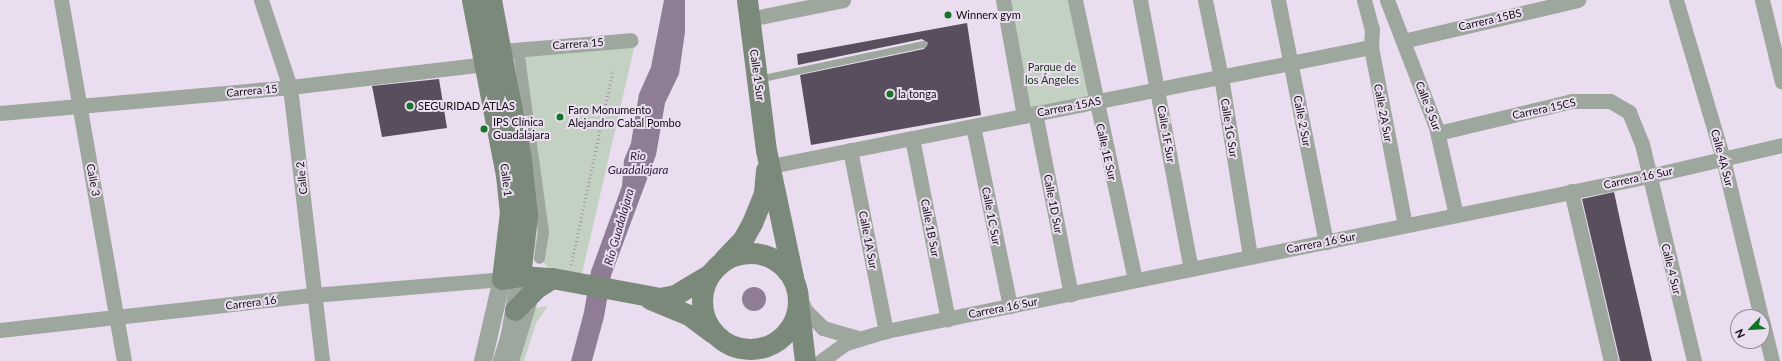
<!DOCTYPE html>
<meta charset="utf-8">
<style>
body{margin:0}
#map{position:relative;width:1782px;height:361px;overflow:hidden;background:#eaddef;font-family:Lato,sans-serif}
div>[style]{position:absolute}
.green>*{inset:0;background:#c2d1c2}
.water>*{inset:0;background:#8e7d95}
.round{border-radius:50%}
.building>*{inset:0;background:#594e5d}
.path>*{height:2.5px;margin-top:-1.25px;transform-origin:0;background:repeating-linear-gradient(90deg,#a399a7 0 1px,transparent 0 4px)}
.service>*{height:7px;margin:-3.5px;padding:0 3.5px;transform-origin:3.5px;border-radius:3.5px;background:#9da79d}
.pedestrian>*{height:11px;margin:-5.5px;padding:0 5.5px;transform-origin:5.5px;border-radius:5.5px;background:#9da79d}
.minor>*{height:15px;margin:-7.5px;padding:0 7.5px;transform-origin:7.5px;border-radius:7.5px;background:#9da79d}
.tertiary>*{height:18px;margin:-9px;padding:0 9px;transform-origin:9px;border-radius:9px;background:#9da79d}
.secondary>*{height:21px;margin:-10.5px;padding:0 10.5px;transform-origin:10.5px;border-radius:10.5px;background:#7b897b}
.secondary>.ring{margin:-10.5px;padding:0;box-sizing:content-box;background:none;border:21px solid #7b897b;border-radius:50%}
.dots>*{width:11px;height:11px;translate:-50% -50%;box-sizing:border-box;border:2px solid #eaddef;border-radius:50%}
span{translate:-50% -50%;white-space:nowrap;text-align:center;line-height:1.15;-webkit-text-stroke:4px #eaddef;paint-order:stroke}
.poi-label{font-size:11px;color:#110d13}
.left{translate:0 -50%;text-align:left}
.street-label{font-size:11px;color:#110d13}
.park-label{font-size:11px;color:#153a19}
.water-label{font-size:12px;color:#381e41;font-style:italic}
.north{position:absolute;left:1730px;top:309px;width:40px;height:40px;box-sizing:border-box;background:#eaddef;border:1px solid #938a97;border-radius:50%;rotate:245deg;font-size:11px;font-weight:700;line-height:16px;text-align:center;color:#110d13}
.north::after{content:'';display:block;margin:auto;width:14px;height:18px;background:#137627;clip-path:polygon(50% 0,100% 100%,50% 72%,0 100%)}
</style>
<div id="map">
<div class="green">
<div style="clip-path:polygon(1007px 0,1070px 0,1090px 100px,1027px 111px)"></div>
<div style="clip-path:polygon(635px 44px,581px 278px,552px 273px,533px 249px,501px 53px)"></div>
<div style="clip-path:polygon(548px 306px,536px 323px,524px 361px,511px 361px,527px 309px)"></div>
</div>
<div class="water">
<div style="clip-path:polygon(664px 0,685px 0,685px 32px,679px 74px,665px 103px,656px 155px,611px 276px,604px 317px,592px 361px,571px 361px,584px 312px,591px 271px,622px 186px,624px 160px,631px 143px,639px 94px,651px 67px)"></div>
<div class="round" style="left:742px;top:287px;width:24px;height:24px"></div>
</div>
<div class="building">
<div style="clip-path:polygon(967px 23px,981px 115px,811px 145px,800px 75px,924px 49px,928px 43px,922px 39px,798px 65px,797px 54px)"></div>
<div style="clip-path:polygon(439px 79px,447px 128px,382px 137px,372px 86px)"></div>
<div style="clip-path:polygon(1614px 192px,1627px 252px,1652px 361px,1620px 361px,1582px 199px)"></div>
</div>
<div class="path">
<div style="left:571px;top:265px;width:200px;rotate:-77.9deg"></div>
</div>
<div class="service">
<div style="left:758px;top:79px;width:169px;rotate:-12deg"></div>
</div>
<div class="pedestrian">
<div style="left:518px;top:49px;width:185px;rotate:82.2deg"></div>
<div style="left:543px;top:232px;width:26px;rotate:99deg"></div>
<div style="left:513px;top:361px;width:68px;rotate:-72.9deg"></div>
</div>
<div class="minor">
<div style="left:61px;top:0;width:366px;rotate:80.1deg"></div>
<div style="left:261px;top:0;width:92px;rotate:71.6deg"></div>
<div style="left:290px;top:87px;width:276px;rotate:83.3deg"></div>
<div style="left:1003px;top:0;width:118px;rotate:79.7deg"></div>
<div style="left:1075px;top:0;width:286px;rotate:77.9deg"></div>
<div style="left:1140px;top:0;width:274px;rotate:79.3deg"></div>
<div style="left:1205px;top:0;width:79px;rotate:78.3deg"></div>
<div style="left:1221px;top:77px;width:182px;rotate:80.8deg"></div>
<div style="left:1278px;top:0;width:247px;rotate:78.8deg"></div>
<div style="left:1364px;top:0;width:30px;rotate:75deg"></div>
<div style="left:1372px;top:29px;width:18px;rotate:93deg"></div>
<div style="left:1371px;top:47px;width:181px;rotate:79.2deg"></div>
<div style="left:1387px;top:0;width:136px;rotate:68.9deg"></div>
<div style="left:1436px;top:127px;width:90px;rotate:77.2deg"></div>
<div style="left:1676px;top:0;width:166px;rotate:73.5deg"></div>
<div style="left:1723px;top:159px;width:163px;rotate:76.5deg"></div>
<div style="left:1762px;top:0;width:84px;rotate:76.3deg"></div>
<div style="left:749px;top:19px;width:96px;rotate:-11.4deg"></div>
<div style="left:1403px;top:41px;width:180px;rotate:-13.2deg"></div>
<div style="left:501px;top:51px;width:130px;rotate:-4.8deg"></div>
<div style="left:0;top:113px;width:291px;rotate:-5.1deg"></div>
<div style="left:290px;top:87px;width:205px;rotate:-6.7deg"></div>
<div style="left:1035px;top:113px;width:185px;rotate:78.8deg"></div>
<div style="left:973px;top:126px;width:184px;rotate:78.4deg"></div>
<div style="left:1438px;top:133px;width:138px;rotate:-13.4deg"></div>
<div style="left:1572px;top:101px;width:38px"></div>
<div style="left:1610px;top:101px;width:22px;rotate:30deg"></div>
<div style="left:1629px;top:112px;width:35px;rotate:68deg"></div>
<div style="left:1642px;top:144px;width:223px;rotate:76.5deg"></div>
<div style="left:912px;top:138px;width:185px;rotate:78.8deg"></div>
<div style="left:850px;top:150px;width:185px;rotate:78.8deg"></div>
<div style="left:766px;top:167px;width:617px;rotate:-11.22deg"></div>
<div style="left:1571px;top:191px;width:175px;rotate:76.8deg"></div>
<div style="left:797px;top:291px;width:21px;rotate:67deg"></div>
<div style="left:805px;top:310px;width:25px;rotate:45deg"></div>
<div style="left:823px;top:328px;width:37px;rotate:16deg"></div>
<div style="left:1762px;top:320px;width:42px;rotate:76.3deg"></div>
<div style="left:0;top:330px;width:315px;rotate:-6.4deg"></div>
<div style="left:313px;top:295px;width:190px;rotate:-4.8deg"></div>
<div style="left:821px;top:361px;width:31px;rotate:-36deg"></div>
<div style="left:846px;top:343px;width:42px;rotate:-16.7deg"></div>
<div style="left:886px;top:331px;width:779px;rotate:-11.48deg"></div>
<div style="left:1649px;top:176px;width:137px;rotate:-13.1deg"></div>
</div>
<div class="tertiary">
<div style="left:483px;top:361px;width:84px;rotate:-77deg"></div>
<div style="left:502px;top:361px;width:28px;rotate:-73deg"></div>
<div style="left:510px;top:334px;width:59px;rotate:-80.2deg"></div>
</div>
<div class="secondary">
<div style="left:472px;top:0;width:178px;rotate:79deg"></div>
<div style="left:506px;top:175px;width:37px;rotate:84deg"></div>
<div style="left:510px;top:212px;width:67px;rotate:96.8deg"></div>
<div style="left:502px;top:279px;width:18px;rotate:-9deg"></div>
<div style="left:520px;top:276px;width:32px;rotate:4deg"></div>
<div style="left:552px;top:278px;width:110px;rotate:10.5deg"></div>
<div style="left:660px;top:298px;width:15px;rotate:-11deg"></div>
<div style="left:675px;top:295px;width:41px;rotate:-31deg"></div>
<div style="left:491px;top:0;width:162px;rotate:79.3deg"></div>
<div style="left:521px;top:159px;width:56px;rotate:83.9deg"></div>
<div style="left:527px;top:215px;width:61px;rotate:96.5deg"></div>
<div style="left:747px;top:0;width:151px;rotate:82.8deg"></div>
<div style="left:766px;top:150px;width:130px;rotate:78deg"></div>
<div class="ring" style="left:702px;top:253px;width:75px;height:75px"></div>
<div style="left:724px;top:259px;width:28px;rotate:-46deg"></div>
<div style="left:743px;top:239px;width:18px;rotate:-61deg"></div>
<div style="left:752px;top:223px;width:32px;rotate:-68deg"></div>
<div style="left:764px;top:193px;width:23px;rotate:-85deg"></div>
<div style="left:650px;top:299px;width:42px;rotate:22.3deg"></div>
<div style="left:689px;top:315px;width:30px;rotate:37deg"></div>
<div style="left:515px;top:310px;width:29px;rotate:-46deg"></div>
<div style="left:535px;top:289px;width:20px;rotate:-33deg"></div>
<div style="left:799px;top:310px;width:51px;rotate:83.3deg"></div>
</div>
<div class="dots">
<div style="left:948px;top:15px;background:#137627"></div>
<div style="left:890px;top:94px;background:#137627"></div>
<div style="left:410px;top:106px;background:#137627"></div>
<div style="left:560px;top:117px;background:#137627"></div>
<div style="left:484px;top:129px;background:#137627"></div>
</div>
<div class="poi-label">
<span class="left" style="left:956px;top:15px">Winnerx gym</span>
<span class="left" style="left:898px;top:94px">la tonga</span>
<span class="left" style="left:418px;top:106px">SEGURIDAD ATLAS</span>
<span class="left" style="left:568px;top:117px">Faro Monumento<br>Alejandro Cabal Pombo</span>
<span class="left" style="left:493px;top:129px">IPS Clínica<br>Guadalajara</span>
</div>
<div class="street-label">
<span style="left:1490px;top:20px;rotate:-13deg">Carrera 15BS</span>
<span style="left:578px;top:44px;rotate:-4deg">Carrera 15</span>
<span style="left:757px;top:75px;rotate:82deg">Calle 1 Sur</span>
<span style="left:252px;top:91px;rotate:-5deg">Carrera 15</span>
<span style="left:1428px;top:106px;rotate:69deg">Calle 3 Sur</span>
<span style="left:1069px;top:107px;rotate:-11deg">Carrera 15AS</span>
<span style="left:1544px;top:109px;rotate:-12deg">Carrera 15CS</span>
<span style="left:1383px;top:113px;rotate:79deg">Calle 2A Sur</span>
<span style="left:1302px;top:121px;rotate:79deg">Calle 2 Sur</span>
<span style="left:1229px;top:128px;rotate:81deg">Calle 1G Sur</span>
<span style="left:1166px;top:134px;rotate:80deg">Calle 1F Sur</span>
<span style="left:1106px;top:152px;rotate:77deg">Calle 1E Sur</span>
<span style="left:1722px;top:158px;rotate:75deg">Calle 4A Sur</span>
<span style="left:302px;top:178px;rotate:-96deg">Calle 2</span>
<span style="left:1638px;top:178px;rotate:-12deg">Carrera 16 Sur</span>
<span style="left:93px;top:180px;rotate:80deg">Calle 3</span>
<span style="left:506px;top:180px;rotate:83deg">Calle 1</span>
<span style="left:1053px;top:204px;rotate:79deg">Calle 1D Sur</span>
<span style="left:991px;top:216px;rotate:79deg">Calle 1C Sur</span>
<span style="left:930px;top:228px;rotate:79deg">Calle 1B Sur</span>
<span style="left:868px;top:240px;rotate:79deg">Calle 1A Sur</span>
<span style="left:1321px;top:243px;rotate:-11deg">Carrera 16 Sur</span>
<span style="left:1671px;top:269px;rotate:76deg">Calle 4 Sur</span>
<span style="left:251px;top:303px;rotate:-7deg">Carrera 16</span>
<span style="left:1003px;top:308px;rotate:-11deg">Carrera 16 Sur</span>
</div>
<div class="park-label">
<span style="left:1052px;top:74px">Parque de<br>los Ángeles</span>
</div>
<div class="water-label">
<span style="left:638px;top:163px">Rio<br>Guadalajara</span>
<span style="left:619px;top:227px;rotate:-74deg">Río Guadalajara</span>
</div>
<div class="north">N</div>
</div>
